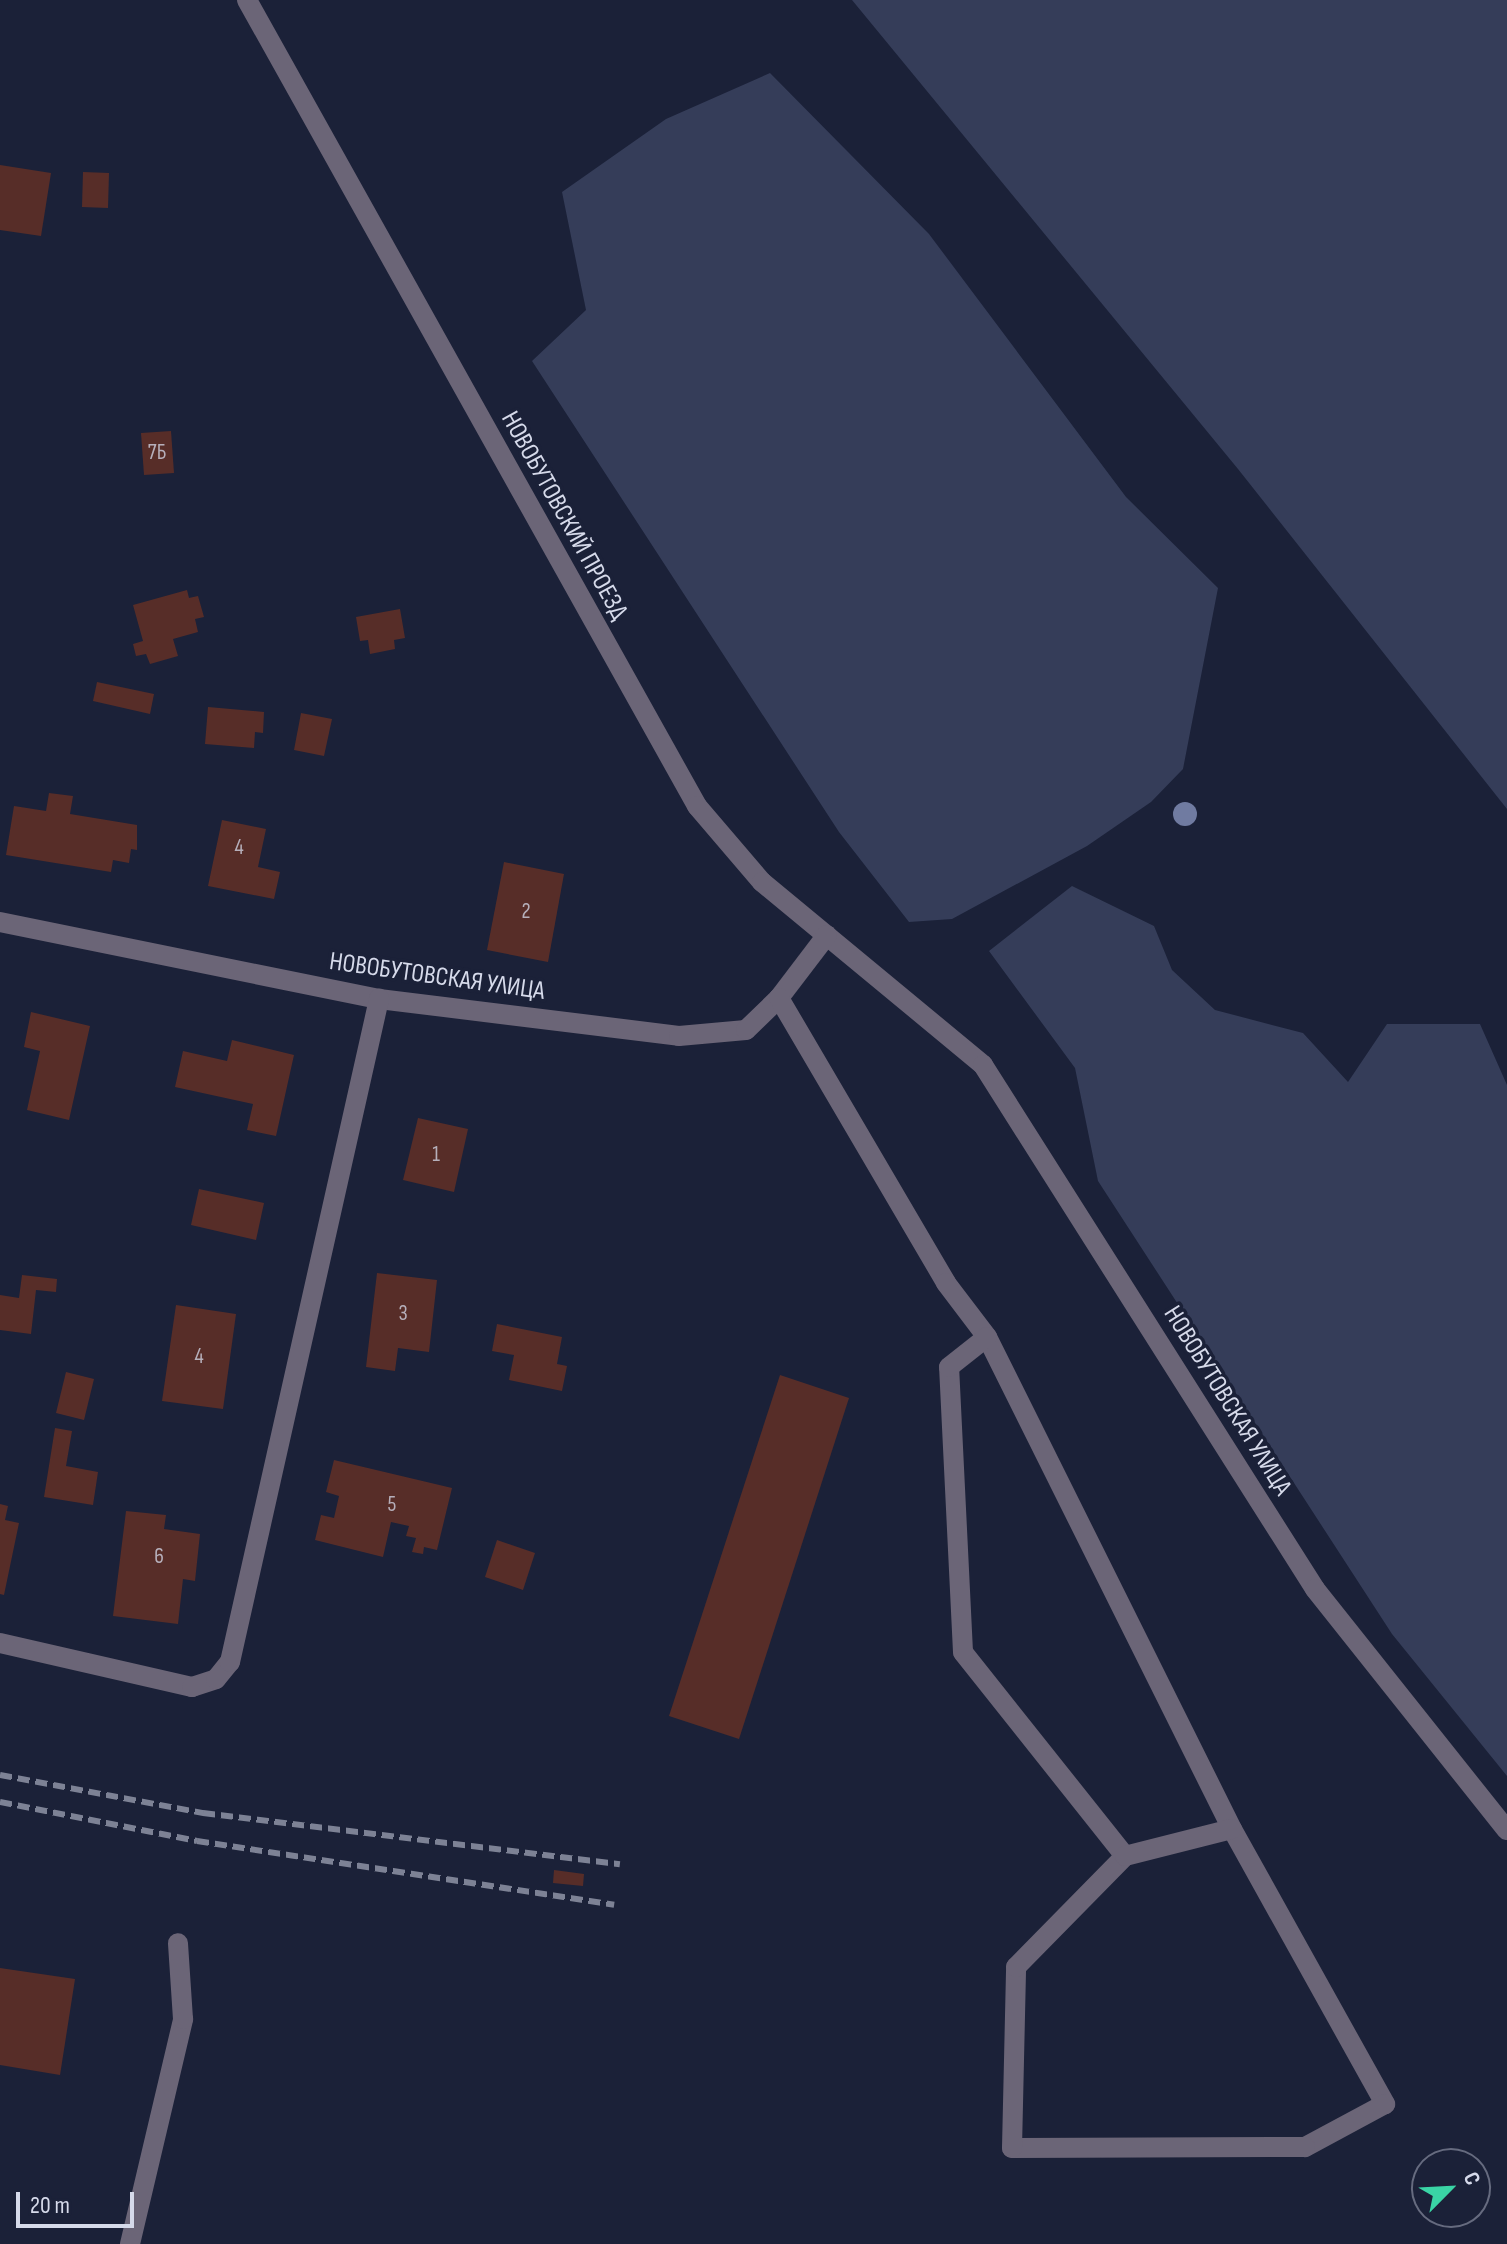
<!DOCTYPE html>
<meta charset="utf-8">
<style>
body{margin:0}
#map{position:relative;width:1507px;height:2244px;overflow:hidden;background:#1b2138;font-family:"Sofia Sans Condensed",sans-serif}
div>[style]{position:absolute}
.green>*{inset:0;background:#353d59}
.building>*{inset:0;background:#572d28}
.minor>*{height:20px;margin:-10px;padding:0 10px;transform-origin:10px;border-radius:10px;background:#6b6577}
.rail>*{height:6px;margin-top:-3px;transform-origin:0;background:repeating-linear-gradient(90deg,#7d8295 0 12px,transparent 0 18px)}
.trees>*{width:24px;height:24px;margin:-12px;border-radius:50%;background:#707ba1}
span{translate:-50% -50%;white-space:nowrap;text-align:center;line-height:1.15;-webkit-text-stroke:7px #1b2138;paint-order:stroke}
.number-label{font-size:22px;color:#b6afba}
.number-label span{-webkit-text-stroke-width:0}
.street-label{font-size:26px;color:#d6daea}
.north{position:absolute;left:1411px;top:2148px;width:80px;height:80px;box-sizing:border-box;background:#1b2138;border:2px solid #666b7f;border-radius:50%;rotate:66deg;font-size:22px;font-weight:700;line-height:32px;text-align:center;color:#d6daea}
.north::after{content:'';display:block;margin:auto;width:28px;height:36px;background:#3ad4a5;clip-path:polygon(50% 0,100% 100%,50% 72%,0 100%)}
.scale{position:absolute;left:16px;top:2192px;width:118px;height:36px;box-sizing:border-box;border:4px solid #d6daea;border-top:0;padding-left:10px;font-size:24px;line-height:28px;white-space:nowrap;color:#d6daea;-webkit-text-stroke:6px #1b2138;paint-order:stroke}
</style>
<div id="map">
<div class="green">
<div style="clip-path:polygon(852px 0,1507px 0,1507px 809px,1238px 469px)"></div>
<div style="clip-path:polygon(770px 73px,929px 234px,1126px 497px,1218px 588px,1183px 769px,1151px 802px,1087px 846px,952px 919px,909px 922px,839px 832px,532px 361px,586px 310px,562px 192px,666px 119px)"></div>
<div style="clip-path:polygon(1072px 886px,1154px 926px,1172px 970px,1215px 1010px,1303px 1033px,1348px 1082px,1387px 1024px,1480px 1024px,1507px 1085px,1507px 1776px,1392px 1634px,1098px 1181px,1075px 1068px,989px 951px)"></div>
</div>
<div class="building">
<div style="clip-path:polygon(0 165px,51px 173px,41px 236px,0 230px)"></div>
<div style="clip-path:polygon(83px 172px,109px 173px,108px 208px,82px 207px)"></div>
<div style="clip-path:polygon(171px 431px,174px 473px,144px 475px,141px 433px)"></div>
<div style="clip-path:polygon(187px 590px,189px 598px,198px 596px,204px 617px,195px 619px,198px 632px,173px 639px,178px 656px,150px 664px,146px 654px,136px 656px,133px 644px,143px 641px,133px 605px)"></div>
<div style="clip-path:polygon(400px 609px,405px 638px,394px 640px,395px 649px,370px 654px,368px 640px,360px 641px,356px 617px)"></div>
<div style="clip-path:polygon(97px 682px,154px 694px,150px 714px,93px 701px)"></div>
<div style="clip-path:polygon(208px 707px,264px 712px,263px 733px,255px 732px,254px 748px,205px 744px)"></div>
<div style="clip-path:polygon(301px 713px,332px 719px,324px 756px,294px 750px)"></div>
<div style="clip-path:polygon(49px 793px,73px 796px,70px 814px,137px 825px,137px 850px,131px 849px,129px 863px,113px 860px,111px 872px,6px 855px,14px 806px,46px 811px)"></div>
<div style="clip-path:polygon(222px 820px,266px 829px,258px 867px,280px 872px,274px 899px,208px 886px)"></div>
<div style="clip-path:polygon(504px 862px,564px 874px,548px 962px,487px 950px)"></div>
<div style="clip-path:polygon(31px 1012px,90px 1026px,69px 1120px,27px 1110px,40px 1051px,24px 1047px)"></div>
<div style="clip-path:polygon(232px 1040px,294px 1055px,276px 1136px,247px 1130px,253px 1104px,175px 1087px,183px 1051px,227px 1061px)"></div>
<div style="clip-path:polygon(418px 1118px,468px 1129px,454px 1192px,403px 1180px)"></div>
<div style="clip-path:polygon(199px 1189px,264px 1203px,256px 1240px,191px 1225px)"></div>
<div style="clip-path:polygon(377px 1273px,437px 1280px,429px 1352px,398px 1348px,395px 1371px,366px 1367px)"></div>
<div style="clip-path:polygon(22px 1275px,57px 1279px,56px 1292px,36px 1290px,31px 1334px,0 1330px,0 1295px,19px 1298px)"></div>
<div style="clip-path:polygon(176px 1305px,236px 1314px,223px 1409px,162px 1401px)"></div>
<div style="clip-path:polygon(497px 1324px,562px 1337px,557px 1364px,567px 1366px,562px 1391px,509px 1380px,514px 1355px,492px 1351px)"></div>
<div style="clip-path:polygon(66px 1372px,94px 1379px,84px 1420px,56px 1413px)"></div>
<div style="clip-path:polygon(780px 1375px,849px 1398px,739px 1739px,669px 1716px)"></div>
<div style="clip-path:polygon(55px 1428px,72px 1431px,66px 1466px,98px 1472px,93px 1505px,44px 1497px)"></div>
<div style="clip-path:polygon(334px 1460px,452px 1488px,437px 1550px,424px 1547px,423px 1554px,412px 1552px,416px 1538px,406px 1536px,409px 1526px,391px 1522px,383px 1557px,315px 1540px,321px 1515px,334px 1518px,339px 1496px,326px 1492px)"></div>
<div style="clip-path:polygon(0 1504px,8px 1506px,5px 1520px,19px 1523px,4px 1595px,0 1594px)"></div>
<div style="clip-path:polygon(126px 1511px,166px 1515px,164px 1529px,200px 1534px,195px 1581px,183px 1579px,178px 1624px,113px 1616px)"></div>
<div style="clip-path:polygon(497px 1540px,535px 1553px,523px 1590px,485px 1577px)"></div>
<div style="clip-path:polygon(554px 1870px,584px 1874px,583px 1886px,553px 1883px)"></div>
<div style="clip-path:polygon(0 1968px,75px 1979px,60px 2075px,0 2065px)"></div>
</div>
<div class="minor">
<div style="left:247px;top:0;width:923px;rotate:60.82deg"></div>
<div style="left:697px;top:806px;width:100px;rotate:49.5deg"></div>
<div style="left:762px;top:882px;width:287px;rotate:39.6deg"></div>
<div style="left:983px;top:1065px;width:620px;rotate:57.64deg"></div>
<div style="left:1315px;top:1589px;width:308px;rotate:51.5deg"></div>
<div style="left:0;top:922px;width:387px;rotate:11.5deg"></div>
<div style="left:379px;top:999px;width:302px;rotate:7deg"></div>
<div style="left:679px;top:1036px;width:67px;rotate:-5.1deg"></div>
<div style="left:746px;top:1030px;width:46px;rotate:-44.1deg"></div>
<div style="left:779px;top:998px;width:79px;rotate:-52.7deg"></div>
<div style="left:779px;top:998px;width:330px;rotate:59.6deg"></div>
<div style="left:946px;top:1283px;width:68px;rotate:52.8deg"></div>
<div style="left:987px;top:1337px;width:550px;rotate:63.53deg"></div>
<div style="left:1232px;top:1829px;width:315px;rotate:60.9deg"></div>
<div style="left:1385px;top:2104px;width:91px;rotate:151.7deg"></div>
<div style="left:1305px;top:2147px;width:293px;rotate:179.8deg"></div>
<div style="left:1012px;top:2148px;width:181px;rotate:-88.7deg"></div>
<div style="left:1016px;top:1967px;width:156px;rotate:-45.5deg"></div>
<div style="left:1125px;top:1856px;width:260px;rotate:-128.5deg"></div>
<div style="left:963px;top:1652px;width:285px;rotate:-92.8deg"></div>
<div style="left:949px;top:1367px;width:48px;rotate:-38.3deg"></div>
<div style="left:0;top:1643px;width:197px;rotate:12.9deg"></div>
<div style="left:192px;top:1687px;width:25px;rotate:-18deg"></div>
<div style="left:216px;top:1679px;width:22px;rotate:-51deg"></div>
<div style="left:230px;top:1662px;width:680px;rotate:-77.33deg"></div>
<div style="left:1125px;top:1856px;width:110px;rotate:-14.2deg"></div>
<div style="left:130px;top:2244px;width:231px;rotate:-76.7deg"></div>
<div style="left:183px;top:2019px;width:76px;rotate:-93.8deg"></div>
</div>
<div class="rail">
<div style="left:0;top:1775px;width:207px;rotate:10.6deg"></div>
<div style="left:203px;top:1813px;width:420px;rotate:7deg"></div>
<div style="left:0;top:1802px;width:201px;rotate:11.2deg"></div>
<div style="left:197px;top:1841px;width:422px;rotate:8.7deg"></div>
</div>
<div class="trees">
<div style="left:1185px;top:814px"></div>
</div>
<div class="number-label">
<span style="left:157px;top:453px">7Б</span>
<span style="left:239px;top:848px">4</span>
<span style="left:526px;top:912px">2</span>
<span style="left:436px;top:1155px">1</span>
<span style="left:403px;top:1314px">3</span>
<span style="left:199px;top:1357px">4</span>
<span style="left:392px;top:1505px">5</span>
<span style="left:159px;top:1557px">6</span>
</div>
<div class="street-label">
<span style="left:564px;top:516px;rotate:61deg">НОВОБУТОВСКИЙ ПРОЕЗД</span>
<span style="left:437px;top:977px;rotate:8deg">НОВОБУТОВСКАЯ УЛИЦА</span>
<span style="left:1227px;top:1401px;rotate:58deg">НОВОБУТОВСКАЯ УЛИЦА</span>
</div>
<div class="north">С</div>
<div class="scale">20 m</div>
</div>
